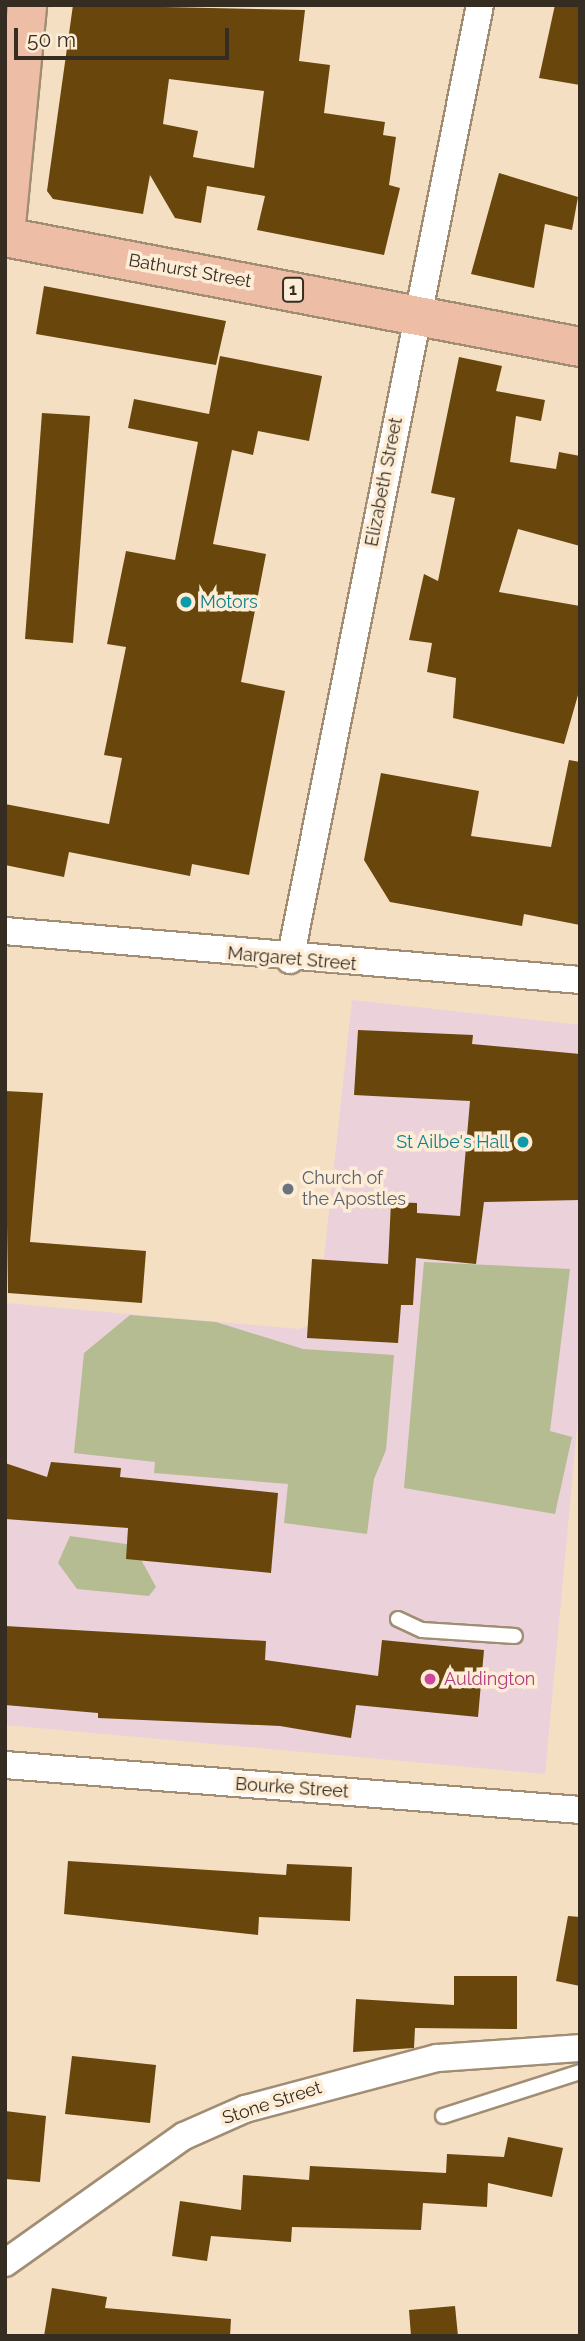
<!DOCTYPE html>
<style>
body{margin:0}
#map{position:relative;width:585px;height:2341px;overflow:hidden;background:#f4dfc3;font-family:Raleway,sans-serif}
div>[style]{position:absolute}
.education>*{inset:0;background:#ead1da}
.green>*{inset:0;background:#b5bc91}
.building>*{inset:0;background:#68460c}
.roads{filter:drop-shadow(2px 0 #a18d73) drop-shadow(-2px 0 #a18d73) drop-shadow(0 2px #a18d73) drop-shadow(0 -2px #a18d73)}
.lane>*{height:14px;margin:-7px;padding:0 7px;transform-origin:7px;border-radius:7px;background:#fff}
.street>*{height:26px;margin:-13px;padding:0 13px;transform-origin:13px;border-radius:13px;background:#fff}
.highway>*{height:38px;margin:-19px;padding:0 19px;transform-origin:19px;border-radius:19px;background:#eebda5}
.dots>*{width:19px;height:19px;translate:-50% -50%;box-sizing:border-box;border:4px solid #feedd6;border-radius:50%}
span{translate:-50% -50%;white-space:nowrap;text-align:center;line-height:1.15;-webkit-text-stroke:7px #feedd6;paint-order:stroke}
.shield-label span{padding:2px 5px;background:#feedd6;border:2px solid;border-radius:5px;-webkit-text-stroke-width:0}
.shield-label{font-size:16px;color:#352d22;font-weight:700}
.street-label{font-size:18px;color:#352d22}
.culture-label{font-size:18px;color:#0d838f}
.left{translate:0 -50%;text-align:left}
.right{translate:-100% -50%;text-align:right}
.worship-label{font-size:18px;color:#5b616d}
.hotel-label{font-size:18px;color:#b23c85}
.frame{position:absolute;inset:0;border:7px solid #352d22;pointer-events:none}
.scale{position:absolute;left:14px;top:28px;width:215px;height:32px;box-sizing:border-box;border:4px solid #352d22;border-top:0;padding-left:9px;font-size:21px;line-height:24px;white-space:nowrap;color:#352d22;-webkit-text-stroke:5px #feedd6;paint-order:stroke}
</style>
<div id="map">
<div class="education">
<div style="clip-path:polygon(352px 1000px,580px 1025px,580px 1395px,545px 1774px,5px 1725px,5px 1303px,299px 1329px,317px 1323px)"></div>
</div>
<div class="green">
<div style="clip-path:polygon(424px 1262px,570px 1269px,550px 1431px,572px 1437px,555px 1514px,404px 1488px)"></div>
<div style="clip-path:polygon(130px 1315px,216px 1322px,303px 1349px,394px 1355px,386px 1450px,374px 1479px,367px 1534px,284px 1523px,288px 1484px,154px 1473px,155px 1462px,74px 1453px,84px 1353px)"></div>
<div style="clip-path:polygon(70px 1536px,133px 1545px,156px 1587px,149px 1596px,77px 1589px,58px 1563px)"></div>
</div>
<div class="building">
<div style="clip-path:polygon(evenodd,73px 5px,305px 10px,299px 61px,330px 65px,324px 113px,385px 122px,383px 135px,396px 137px,389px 185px,400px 188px,384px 255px,257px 230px,265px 196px,207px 186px,201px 223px,175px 218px,150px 175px,143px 214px,53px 199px,47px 191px,73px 5px,169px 79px,264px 91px,254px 168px,193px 157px,198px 131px,163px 124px,169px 79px)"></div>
<div style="clip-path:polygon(555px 5px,580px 5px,580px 85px,539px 78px)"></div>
<div style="clip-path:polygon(499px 173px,578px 197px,572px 230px,545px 224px,534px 288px,471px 274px)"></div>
<div style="clip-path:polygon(44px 286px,226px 321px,216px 365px,36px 334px)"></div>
<div style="clip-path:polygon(220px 356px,322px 376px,309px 441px,258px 431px,253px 455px,232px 450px,213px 544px,266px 554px,241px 682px,285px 691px,249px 875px,192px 864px,190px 876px,69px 852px,64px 877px,5px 865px,5px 804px,109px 824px,122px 758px,104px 755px,126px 647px,107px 644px,126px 551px,175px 560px,198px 442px,128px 428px,134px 399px,209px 414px)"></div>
<div style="clip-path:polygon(459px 357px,502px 366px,496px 391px,545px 400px,541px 421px,516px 416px,510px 462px,556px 469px,559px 452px,580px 456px,580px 546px,518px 529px,499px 592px,580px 606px,580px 688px,564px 744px,453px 718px,456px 678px,427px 672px,432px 643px,409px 640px,424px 574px,438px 581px,455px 498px,431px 493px)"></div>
<div style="clip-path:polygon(42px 413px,90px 416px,73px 643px,25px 639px)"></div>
<div style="clip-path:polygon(569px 760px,580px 762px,580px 925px,524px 914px,522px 926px,390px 902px,364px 860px,381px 773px,479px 791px,471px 836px,551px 847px)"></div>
<div style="clip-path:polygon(358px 1030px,473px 1035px,472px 1044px,580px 1054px,580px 1200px,484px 1202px,476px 1264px,416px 1258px,413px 1305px,401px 1305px,398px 1343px,307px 1338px,312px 1259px,388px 1264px,391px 1202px,417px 1203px,417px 1213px,460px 1216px,470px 1101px,354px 1095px)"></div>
<div style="clip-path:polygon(5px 1091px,43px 1093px,30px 1242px,146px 1251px,142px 1303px,8px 1293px)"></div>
<div style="clip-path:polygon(51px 1462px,121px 1468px,120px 1477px,278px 1493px,271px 1573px,126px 1559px,128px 1528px,5px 1519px,5px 1463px,47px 1477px)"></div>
<div style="clip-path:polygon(5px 1626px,266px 1641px,265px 1660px,378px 1676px,382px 1640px,484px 1650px,478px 1717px,356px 1705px,351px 1738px,280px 1726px,98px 1718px,98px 1713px,5px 1705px)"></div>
<div style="clip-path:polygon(68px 1861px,286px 1875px,287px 1864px,352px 1867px,350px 1921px,259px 1917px,258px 1935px,64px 1914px)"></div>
<div style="clip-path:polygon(568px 1916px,580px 1917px,580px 1986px,556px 1981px)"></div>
<div style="clip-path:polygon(454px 1976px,517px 1976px,517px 2029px,415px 2028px,414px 2048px,353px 2052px,356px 1999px,454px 2005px)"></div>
<div style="clip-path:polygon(72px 2056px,156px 2065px,150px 2123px,65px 2114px)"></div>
<div style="clip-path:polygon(5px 2111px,46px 2116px,40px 2182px,5px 2179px)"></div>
<div style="clip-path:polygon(508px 2137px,563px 2148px,552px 2197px,488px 2183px,487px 2207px,423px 2203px,421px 2230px,292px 2227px,291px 2242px,211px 2236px,207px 2261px,172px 2256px,180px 2201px,241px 2210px,243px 2175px,309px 2180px,310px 2166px,446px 2173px,447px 2154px,504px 2157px)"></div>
<div style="clip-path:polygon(52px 2288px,107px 2297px,105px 2308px,231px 2319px,230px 2336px,44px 2336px)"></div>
<div style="clip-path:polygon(455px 2306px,458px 2336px,411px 2336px,409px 2310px)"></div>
</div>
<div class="roads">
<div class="lane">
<div style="left:398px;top:1619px;width:26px;rotate:25deg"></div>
<div style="left:422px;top:1630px;width:93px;rotate:3.7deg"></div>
<div style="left:443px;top:2116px;width:144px;rotate:-17.8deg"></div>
</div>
<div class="street">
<div style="left:5px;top:931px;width:577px;rotate:4.87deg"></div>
<div style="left:290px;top:960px;width:974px;rotate:-78.75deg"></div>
<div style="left:5px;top:1765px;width:577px;rotate:4.47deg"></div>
<div style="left:5px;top:2263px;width:219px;rotate:-35.4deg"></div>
<div style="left:184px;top:2136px;width:67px;rotate:-23.9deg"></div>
<div style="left:245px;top:2109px;width:199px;rotate:-14.9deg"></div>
<div style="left:437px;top:2058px;width:143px;rotate:-4deg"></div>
</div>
<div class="highway">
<div style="left:5px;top:235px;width:231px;rotate:-84.5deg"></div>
<div style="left:5px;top:237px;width:585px;rotate:10.83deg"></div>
</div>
</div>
<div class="dots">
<div style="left:186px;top:602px;background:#0f9aa8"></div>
<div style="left:523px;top:1142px;background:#0f9aa8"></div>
<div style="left:288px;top:1189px;background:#6b7280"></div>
<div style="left:430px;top:1679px;background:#d1479c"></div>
</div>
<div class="shield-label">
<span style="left:293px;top:290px">1</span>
</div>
<div class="street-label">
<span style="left:190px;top:271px;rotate:10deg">Bathurst Street</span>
<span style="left:384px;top:482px;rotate:-79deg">Elizabeth Street</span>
<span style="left:292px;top:959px;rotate:5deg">Margaret Street</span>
<span style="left:292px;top:1788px;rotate:4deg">Bourke Street</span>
<span style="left:272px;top:2103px;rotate:-18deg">Stone Street</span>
</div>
<div class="culture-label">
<span class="left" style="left:200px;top:602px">Motors</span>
<span class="right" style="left:509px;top:1142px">St Ailbe's Hall</span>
</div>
<div class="worship-label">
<span class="left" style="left:302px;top:1189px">Church of<br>the Apostles</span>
</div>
<div class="hotel-label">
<span class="left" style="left:444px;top:1679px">Auldington</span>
</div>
<div class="frame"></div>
<div class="scale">50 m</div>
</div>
